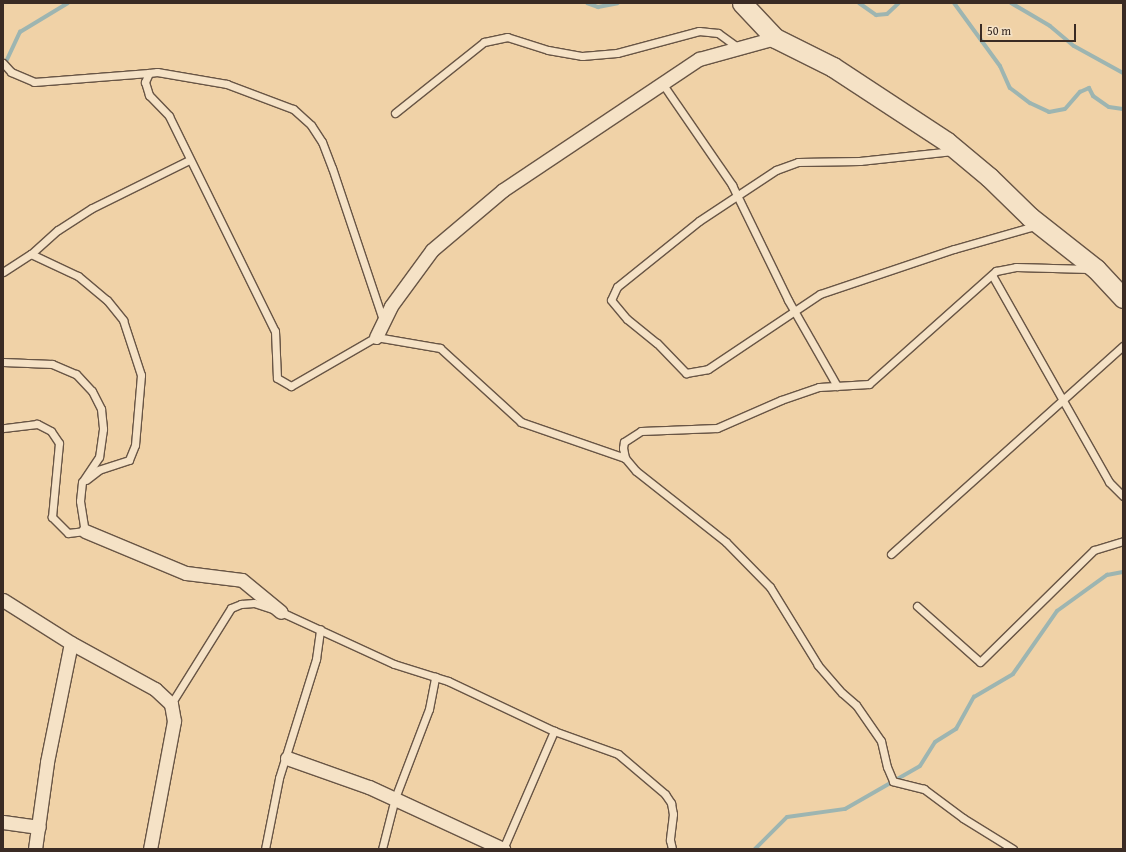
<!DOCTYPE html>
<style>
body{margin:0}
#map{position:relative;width:1126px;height:852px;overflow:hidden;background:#f0d2a7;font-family:"Gentium Book Plus",serif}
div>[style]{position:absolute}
.stream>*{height:4px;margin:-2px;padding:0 2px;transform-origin:2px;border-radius:2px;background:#9db5b1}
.roads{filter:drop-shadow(1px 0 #685545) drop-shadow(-1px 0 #685545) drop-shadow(0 1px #685545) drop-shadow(0 -1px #685545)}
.lane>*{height:7px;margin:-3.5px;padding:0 3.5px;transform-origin:3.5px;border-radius:3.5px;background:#f5e2c6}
.street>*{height:13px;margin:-6.5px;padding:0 6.5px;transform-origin:6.5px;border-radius:6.5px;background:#f5e2c6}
.secondary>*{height:19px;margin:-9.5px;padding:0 9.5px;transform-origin:9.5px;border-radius:9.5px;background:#f5e2c6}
span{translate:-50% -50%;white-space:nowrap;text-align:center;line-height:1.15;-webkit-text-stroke:4px #f5e2c6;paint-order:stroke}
.frame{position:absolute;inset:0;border:4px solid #3a2b24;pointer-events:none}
.scale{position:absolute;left:980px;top:24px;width:96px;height:18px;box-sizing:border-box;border:2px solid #3a2b24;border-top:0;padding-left:5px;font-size:12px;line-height:14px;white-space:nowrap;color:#3a2b24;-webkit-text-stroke:3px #f5e2c6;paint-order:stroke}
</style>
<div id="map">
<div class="stream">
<div style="left:587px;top:3px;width:12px;rotate:20deg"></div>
<div style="left:598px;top:7px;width:20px;rotate:-11deg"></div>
<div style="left:859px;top:3px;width:21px;rotate:35deg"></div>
<div style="left:876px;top:15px;width:11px;rotate:-5deg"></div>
<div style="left:887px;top:14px;width:16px;rotate:-43deg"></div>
<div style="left:954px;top:3px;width:78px;rotate:53.9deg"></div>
<div style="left:1000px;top:66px;width:24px;rotate:66deg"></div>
<div style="left:1010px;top:88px;width:25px;rotate:37deg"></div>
<div style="left:1030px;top:103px;width:21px;rotate:25deg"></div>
<div style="left:1049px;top:112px;width:16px;rotate:-11deg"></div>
<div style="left:1065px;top:109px;width:23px;rotate:-49deg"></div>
<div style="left:1080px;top:92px;width:10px;rotate:-24deg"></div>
<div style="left:1089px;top:88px;width:9px;rotate:63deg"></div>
<div style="left:1093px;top:96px;width:19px;rotate:35deg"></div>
<div style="left:1109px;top:107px;width:14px;rotate:8deg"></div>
<div style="left:1011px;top:3px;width:45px;rotate:30.5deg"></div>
<div style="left:1050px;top:26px;width:31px;rotate:40deg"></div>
<div style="left:1074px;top:46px;width:56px;rotate:28.9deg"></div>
<div style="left:4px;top:66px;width:38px;rotate:-65deg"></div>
<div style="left:20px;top:32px;width:56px;rotate:-31.1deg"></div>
<div style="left:755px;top:849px;width:45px;rotate:-45deg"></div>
<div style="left:787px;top:817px;width:59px;rotate:-7.9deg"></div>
<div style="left:845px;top:809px;width:86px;rotate:-29.8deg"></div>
<div style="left:920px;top:766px;width:28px;rotate:-58deg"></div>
<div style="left:935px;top:742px;width:25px;rotate:-32deg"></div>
<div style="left:956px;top:729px;width:37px;rotate:-61deg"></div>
<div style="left:974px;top:697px;width:45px;rotate:-30.5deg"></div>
<div style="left:1013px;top:674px;width:77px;rotate:-55.1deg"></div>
<div style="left:1057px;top:611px;width:62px;rotate:-35.8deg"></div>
<div style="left:1107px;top:575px;width:16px;rotate:-11deg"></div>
</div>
<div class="roads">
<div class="lane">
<div style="left:3px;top:63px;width:12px;rotate:48deg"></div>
<div style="left:11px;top:72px;width:25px;rotate:23deg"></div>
<div style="left:34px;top:82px;width:115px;rotate:-4.5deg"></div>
<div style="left:662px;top:83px;width:124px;rotate:55.5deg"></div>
<div style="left:732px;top:185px;width:128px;rotate:64deg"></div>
<div style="left:788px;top:300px;width:99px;rotate:60.3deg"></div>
<div style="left:395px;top:113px;width:114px;rotate:-38.6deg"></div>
<div style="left:484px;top:42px;width:24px;rotate:-12deg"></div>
<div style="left:507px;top:37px;width:43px;rotate:17.6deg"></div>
<div style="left:548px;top:50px;width:35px;rotate:10deg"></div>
<div style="left:582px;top:56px;width:35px;rotate:-5deg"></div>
<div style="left:617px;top:53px;width:85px;rotate:-15deg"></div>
<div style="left:699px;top:31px;width:19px;rotate:6deg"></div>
<div style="left:718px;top:33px;width:24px;rotate:36deg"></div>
<div style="left:953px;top:151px;width:94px;rotate:173.9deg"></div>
<div style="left:860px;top:161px;width:62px;rotate:179.1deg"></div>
<div style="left:798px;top:162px;width:23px;rotate:160deg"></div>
<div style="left:776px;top:170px;width:92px;rotate:146.5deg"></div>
<div style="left:699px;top:221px;width:105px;rotate:141.2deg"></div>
<div style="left:617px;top:287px;width:14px;rotate:115deg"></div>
<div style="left:611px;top:300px;width:25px;rotate:50deg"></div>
<div style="left:627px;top:319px;width:38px;rotate:39deg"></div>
<div style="left:657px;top:343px;width:42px;rotate:46deg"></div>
<div style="left:686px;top:373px;width:22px;rotate:-10deg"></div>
<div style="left:708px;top:369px;width:135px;rotate:-33.8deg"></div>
<div style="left:820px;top:294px;width:141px;rotate:-18.6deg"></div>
<div style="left:954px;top:249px;width:87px;rotate:-15.9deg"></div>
<div style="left:31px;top:254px;width:52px;rotate:25.1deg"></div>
<div style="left:78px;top:276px;width:38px;rotate:40deg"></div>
<div style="left:107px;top:300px;width:26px;rotate:51deg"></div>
<div style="left:123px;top:320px;width:58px;rotate:71.9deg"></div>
<div style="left:141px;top:375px;width:70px;rotate:94.9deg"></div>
<div style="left:135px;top:445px;width:16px;rotate:112deg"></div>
<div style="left:129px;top:460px;width:32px;rotate:162deg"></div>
<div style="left:99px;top:470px;width:16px;rotate:142deg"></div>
<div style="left:3px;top:272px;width:33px;rotate:-33deg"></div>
<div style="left:31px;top:254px;width:36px;rotate:-42deg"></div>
<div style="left:58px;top:230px;width:40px;rotate:-32.9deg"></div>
<div style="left:92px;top:208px;width:108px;rotate:-26.3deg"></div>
<div style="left:992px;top:275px;width:238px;rotate:60.5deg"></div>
<div style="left:1109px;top:482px;width:20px;rotate:45deg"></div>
<div style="left:383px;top:320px;width:160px;rotate:-108.5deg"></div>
<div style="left:332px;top:168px;width:28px;rotate:-111deg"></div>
<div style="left:322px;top:142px;width:20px;rotate:-123deg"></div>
<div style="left:311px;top:125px;width:24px;rotate:-138deg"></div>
<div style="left:293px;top:109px;width:71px;rotate:-159.3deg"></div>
<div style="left:227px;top:84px;width:71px;rotate:-170.3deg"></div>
<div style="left:157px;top:72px;width:8px;rotate:173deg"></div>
<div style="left:149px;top:73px;width:10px;rotate:114deg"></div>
<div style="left:145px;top:82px;width:14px;rotate:73deg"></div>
<div style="left:149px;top:95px;width:29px;rotate:46deg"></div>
<div style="left:169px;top:116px;width:240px;rotate:63.8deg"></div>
<div style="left:275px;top:331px;width:47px;rotate:87.6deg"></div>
<div style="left:277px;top:378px;width:16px;rotate:30deg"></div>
<div style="left:291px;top:386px;width:98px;rotate:-30deg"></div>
<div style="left:376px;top:337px;width:65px;rotate:9.8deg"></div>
<div style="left:440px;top:348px;width:110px;rotate:42.4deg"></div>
<div style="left:521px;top:422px;width:110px;rotate:19.1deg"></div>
<div style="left:3px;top:362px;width:49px;rotate:2.3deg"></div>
<div style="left:52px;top:364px;width:26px;rotate:23deg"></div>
<div style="left:76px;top:374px;width:23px;rotate:47deg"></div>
<div style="left:92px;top:391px;width:20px;rotate:63deg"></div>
<div style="left:101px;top:409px;width:20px;rotate:84deg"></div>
<div style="left:103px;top:429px;width:28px;rotate:98deg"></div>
<div style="left:99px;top:457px;width:30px;rotate:124deg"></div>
<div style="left:82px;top:482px;width:19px;rotate:96deg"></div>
<div style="left:80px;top:501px;width:30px;rotate:81deg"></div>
<div style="left:85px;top:531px;width:17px;rotate:173deg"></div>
<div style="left:68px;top:533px;width:23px;rotate:-135deg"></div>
<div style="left:52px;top:517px;width:74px;rotate:-84.6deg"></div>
<div style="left:59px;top:443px;width:14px;rotate:-124deg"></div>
<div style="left:51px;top:431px;width:16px;rotate:-153deg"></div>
<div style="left:37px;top:424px;width:34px;rotate:173deg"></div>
<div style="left:891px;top:554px;width:312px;rotate:-41.9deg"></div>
<div style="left:917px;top:606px;width:84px;rotate:41.6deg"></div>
<div style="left:980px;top:662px;width:160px;rotate:-44.5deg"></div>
<div style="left:1094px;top:550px;width:30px;rotate:-17deg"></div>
<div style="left:171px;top:704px;width:113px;rotate:-58deg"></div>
<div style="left:231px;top:608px;width:11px;rotate:-22deg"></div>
<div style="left:241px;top:604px;width:13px;rotate:-4deg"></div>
<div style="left:254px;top:603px;width:28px;rotate:18deg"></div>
<div style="left:281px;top:612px;width:124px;rotate:24.7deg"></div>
<div style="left:394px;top:664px;width:57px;rotate:17.5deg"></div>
<div style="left:448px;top:681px;width:117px;rotate:25.3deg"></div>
<div style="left:554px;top:731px;width:68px;rotate:19.8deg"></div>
<div style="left:618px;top:754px;width:62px;rotate:40.4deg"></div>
<div style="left:665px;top:794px;width:11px;rotate:56deg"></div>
<div style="left:671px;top:803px;width:11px;rotate:80deg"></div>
<div style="left:673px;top:814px;width:26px;rotate:97deg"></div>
<div style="left:670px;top:840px;width:9px;rotate:77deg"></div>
<div style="left:265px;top:849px;width:72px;rotate:-78.8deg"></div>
<div style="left:279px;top:778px;width:125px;rotate:-72.7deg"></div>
<div style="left:316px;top:659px;width:30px;rotate:-82deg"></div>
<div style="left:382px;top:849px;width:53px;rotate:-75.7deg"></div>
<div style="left:395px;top:798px;width:95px;rotate:-69.1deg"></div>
<div style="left:429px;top:709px;width:33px;rotate:-79deg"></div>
<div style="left:503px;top:849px;width:129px;rotate:-66.6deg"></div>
<div style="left:1013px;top:849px;width:59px;rotate:-148.2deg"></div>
<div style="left:963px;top:818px;width:49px;rotate:-143.4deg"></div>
<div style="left:924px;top:789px;width:32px;rotate:-166deg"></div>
<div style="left:893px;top:781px;width:15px;rotate:-113deg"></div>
<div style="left:887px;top:767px;width:27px;rotate:-103deg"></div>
<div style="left:881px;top:741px;width:44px;rotate:-124.8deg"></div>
<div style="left:856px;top:705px;width:18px;rotate:-139deg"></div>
<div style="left:842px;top:693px;width:37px;rotate:-131deg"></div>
<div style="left:818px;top:665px;width:92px;rotate:-121.6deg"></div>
<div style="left:770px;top:587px;width:63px;rotate:-134.4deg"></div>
<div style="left:726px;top:542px;width:115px;rotate:-141.7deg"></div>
<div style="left:636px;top:471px;width:17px;rotate:-130deg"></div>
<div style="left:625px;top:458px;width:10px;rotate:-101deg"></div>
<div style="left:623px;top:448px;width:6px;rotate:-81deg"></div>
<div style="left:624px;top:442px;width:20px;rotate:-33deg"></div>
<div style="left:641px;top:431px;width:76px;rotate:-2.3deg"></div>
<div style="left:717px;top:428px;width:70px;rotate:-23.6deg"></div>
<div style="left:781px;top:400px;width:40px;rotate:-18.9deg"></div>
<div style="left:819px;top:387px;width:50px;rotate:-3.4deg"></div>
<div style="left:869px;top:384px;width:170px;rotate:-41.7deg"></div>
<div style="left:996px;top:271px;width:20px;rotate:-11deg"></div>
<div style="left:1016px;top:267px;width:73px;rotate:1.6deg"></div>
</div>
<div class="street">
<div style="left:376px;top:337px;width:34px;rotate:-64deg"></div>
<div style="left:391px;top:306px;width:69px;rotate:-53.8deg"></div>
<div style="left:432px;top:250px;width:93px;rotate:-40.2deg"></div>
<div style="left:503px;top:190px;width:236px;rotate:-33.8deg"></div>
<div style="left:699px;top:59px;width:79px;rotate:-15.4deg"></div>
<div style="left:85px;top:531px;width:109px;rotate:22.6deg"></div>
<div style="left:186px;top:573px;width:56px;rotate:7.1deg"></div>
<div style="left:242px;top:580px;width:50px;rotate:39.4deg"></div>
<div style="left:3px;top:600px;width:80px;rotate:32.3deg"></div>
<div style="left:71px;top:643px;width:96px;rotate:28.7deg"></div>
<div style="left:155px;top:689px;width:22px;rotate:43deg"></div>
<div style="left:171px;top:704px;width:17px;rotate:80deg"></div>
<div style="left:174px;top:721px;width:130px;rotate:100.6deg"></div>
<div style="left:287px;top:758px;width:87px;rotate:19.5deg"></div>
<div style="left:369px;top:787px;width:148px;rotate:24.8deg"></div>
<div style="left:3px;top:822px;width:36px;rotate:8deg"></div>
<div style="left:35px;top:849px;width:88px;rotate:-82.1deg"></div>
<div style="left:47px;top:762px;width:121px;rotate:-78.6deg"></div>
</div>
<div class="secondary">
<div style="left:742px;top:3px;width:48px;rotate:46.7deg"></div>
<div style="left:775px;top:38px;width:65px;rotate:26.6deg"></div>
<div style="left:833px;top:67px;width:136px;rotate:33.3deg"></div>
<div style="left:947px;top:142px;width:55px;rotate:39.8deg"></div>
<div style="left:989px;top:177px;width:57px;rotate:44.3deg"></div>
<div style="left:1030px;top:217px;width:84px;rotate:38.2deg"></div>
<div style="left:1096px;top:269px;width:40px;rotate:47deg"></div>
</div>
</div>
<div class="frame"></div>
<div class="scale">50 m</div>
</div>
